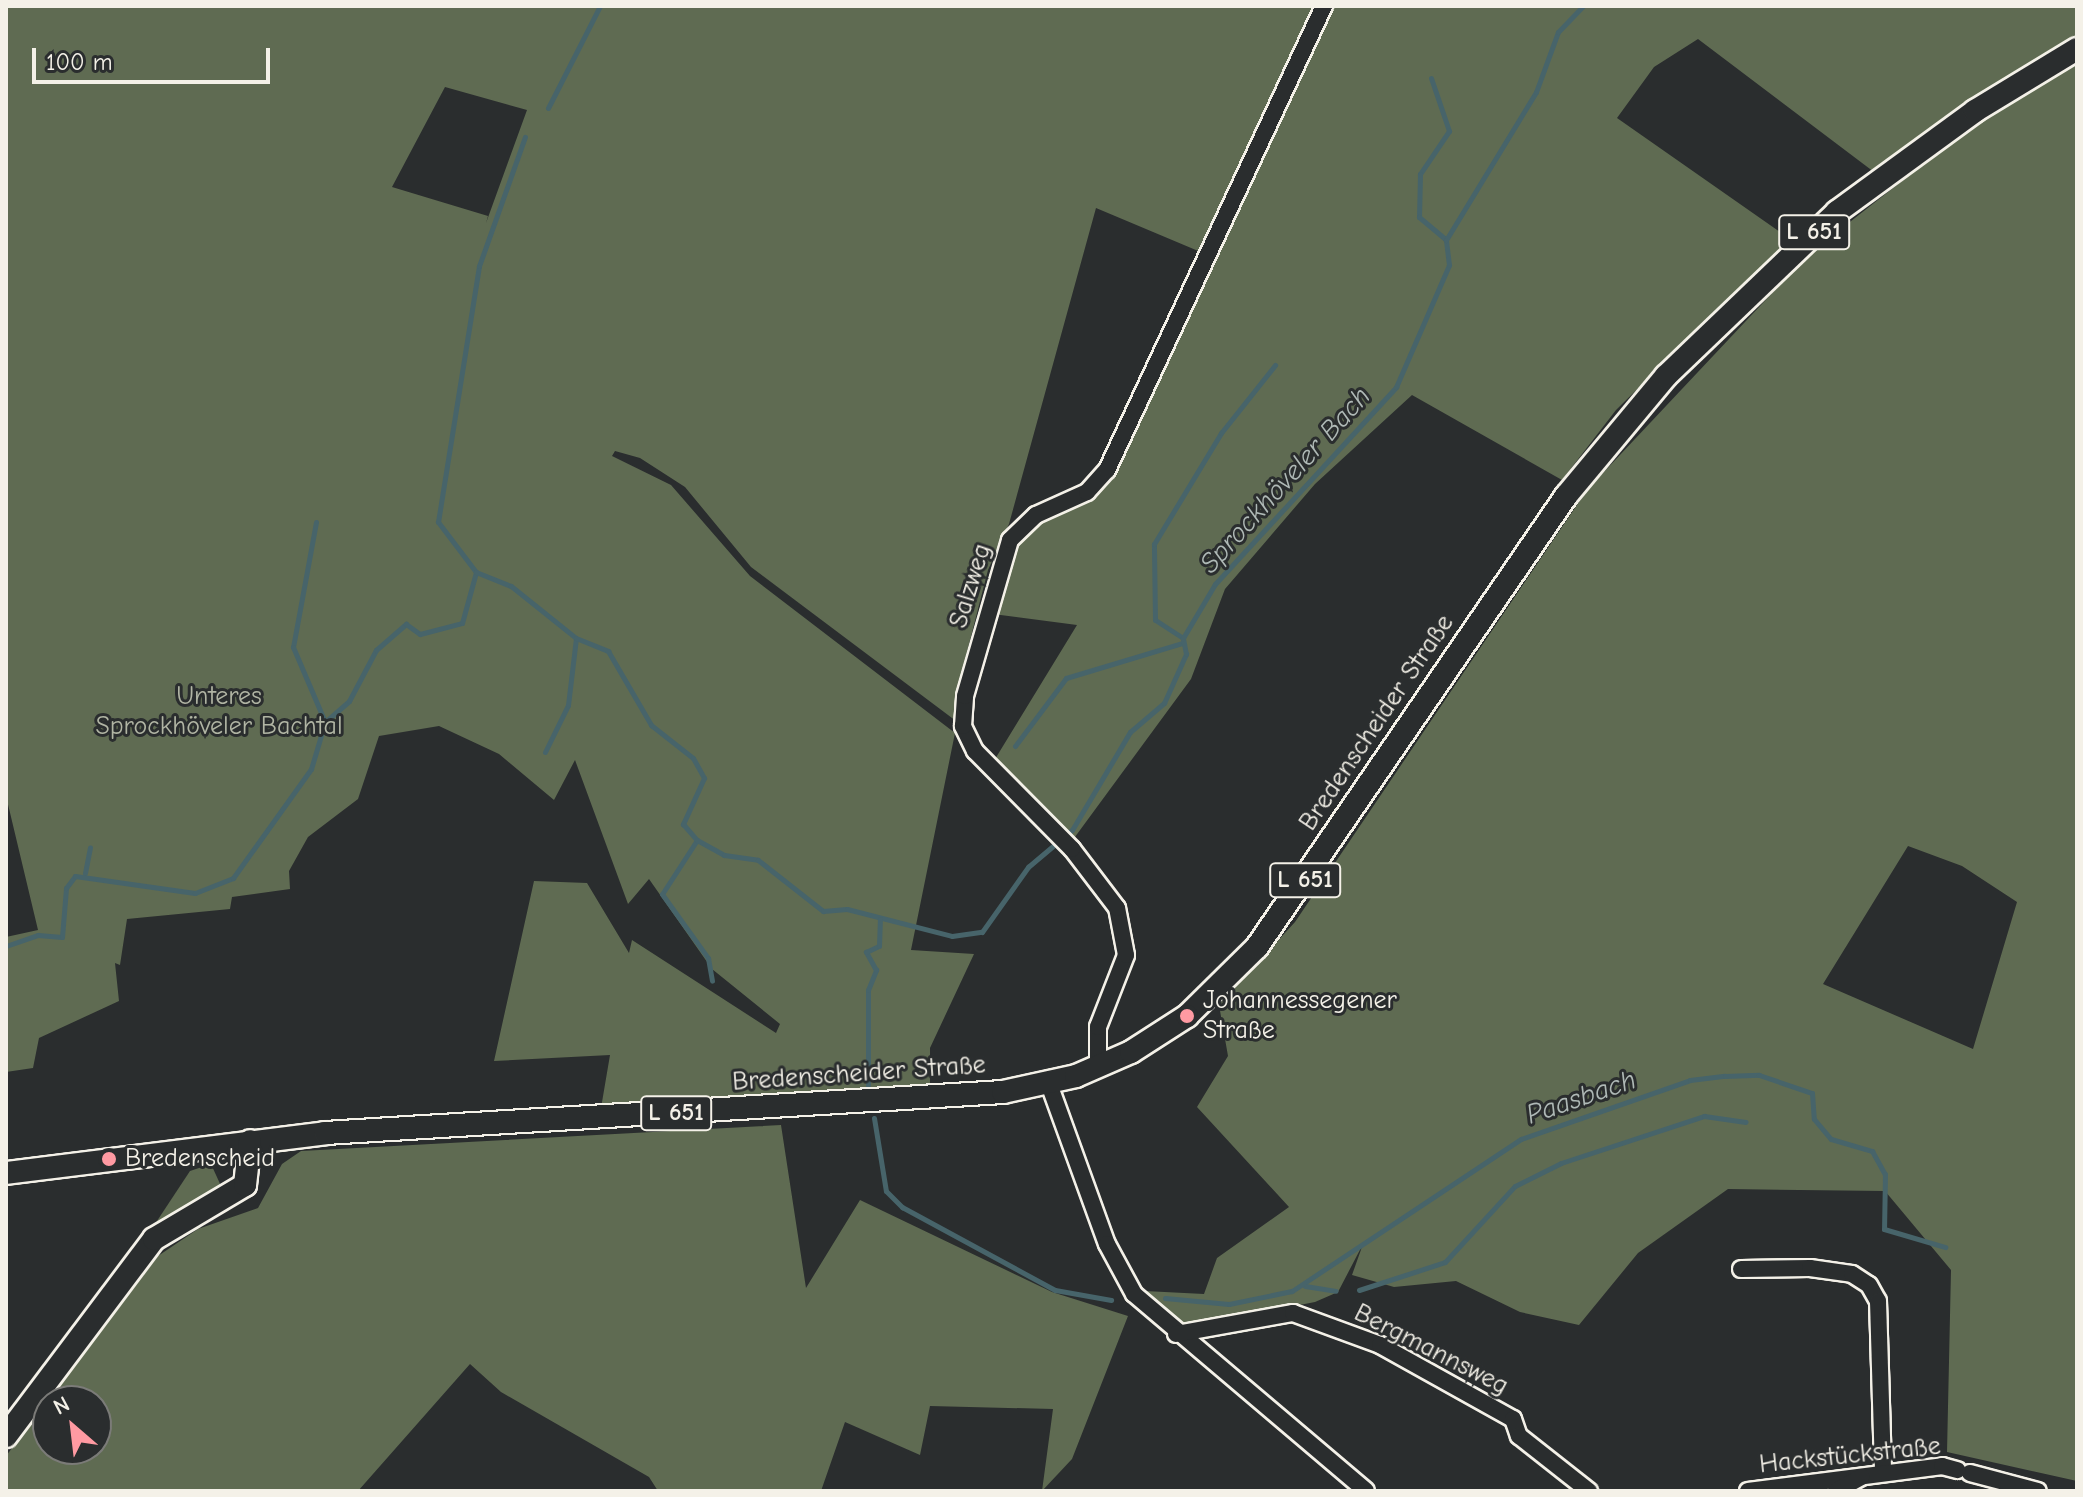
<!DOCTYPE html>
<meta charset="utf-8">
<style>
body{margin:0}
#map{position:relative;width:2083px;height:1497px;overflow:hidden;background:#2a2d2e;font-family:"Comic Neue",sans-serif}
div>[style]{position:absolute}
.green>*{inset:0;background:#5f6b52}
.stream>*{height:5px;margin:-2.5px;padding:0 2.5px;transform-origin:2.5px;border-radius:2.5px;background:#47646a}
.roads{filter:drop-shadow(2px 0 #f4f1e8) drop-shadow(-2px 0 #f4f1e8) drop-shadow(0 2px #f4f1e8) drop-shadow(0 -2px #f4f1e8)}
.minor>*{height:16px;margin:-8px;padding:0 8px;transform-origin:8px;border-radius:8px;background:#2a2d2e}
.major>*{height:22px;margin:-11px;padding:0 11px;transform-origin:11px;border-radius:11px;background:#2a2d2e}
.dots>*{width:22px;height:22px;translate:-50% -50%;box-sizing:border-box;border:4px solid #2a2d2e;border-radius:50%}
span{translate:-50% -50%;white-space:nowrap;text-align:center;line-height:1.15;-webkit-text-stroke:6px #2a2d2e;paint-order:stroke}
.shield-label span{padding:2px 6px;background:#2a2d2e;border:2px solid;border-radius:6px;-webkit-text-stroke-width:0}
.shield-label{font-size:24px;color:#f4f1e8;font-weight:700}
.street-label{font-size:26px;color:#f4f1e8}
.park-label{font-size:26px;color:#b1b5a4}
.poi-label{font-size:26px;color:#f4f1e8}
.left{translate:0 -50%;text-align:left}
.water-label{font-size:28px;color:#afb9b6;font-style:italic}
.frame{position:absolute;inset:0;border:8px solid #f4f1e8;pointer-events:none}
.north{position:absolute;left:32px;top:1385px;width:80px;height:80px;box-sizing:border-box;background:#2a2d2e;border:2px solid #7b7b78;border-radius:50%;rotate:332deg;font-size:22px;font-weight:700;line-height:32px;text-align:center;color:#f4f1e8}
.north::after{content:'';display:block;margin:auto;width:28px;height:36px;background:#ff9aa2;clip-path:polygon(50% 0,100% 100%,50% 72%,0 100%)}
.scale{position:absolute;left:32px;top:48px;width:238px;height:36px;box-sizing:border-box;border:4px solid #f4f1e8;border-top:0;padding-left:10px;font-size:24px;line-height:28px;white-space:nowrap;color:#f4f1e8;-webkit-text-stroke:6px #2a2d2e;paint-order:stroke}
</style>
<div id="map">
<div class="green">
<div style="clip-path:polygon(evenodd,6px 6px,1316px 6px,1203px 253px,1096px 208px,1009px 524px,988px 570px,957px 691px,956px 721px,751px 567px,685px 487px,640px 458px,615px 451px,612px 456px,671px 485px,750px 576px,955px 733px,911px 950px,974px 954px,930px 1048px,930px 1085px,601px 1108px,610px 1055px,494px 1061px,534px 881px,587px 883px,629px 953px,632px 940px,776px 1033px,780px 1024px,712px 969px,649px 879px,628px 904px,575px 760px,554px 800px,499px 754px,439px 726px,379px 736px,358px 799px,308px 837px,289px 871px,290px 889px,232px 897px,230px 909px,127px 919px,120px 965px,115px 963px,119px 1001px,39px 1038px,33px 1068px,6px 1072px,6px 937px,38px 930px,6px 796px,6px 6px,445px 87px,527px 110px,486px 223px,488px 216px,392px 187px,445px 87px)"></div>
<div style="clip-path:polygon(1333px 6px,2077px 6px,2077px 35px,1979px 94px,1874px 172px,1698px 39px,1654px 67px,1617px 118px,1790px 239px,1616px 410px,1562px 480px,1412px 395px,1315px 484px,1225px 589px,1191px 679px,1072px 841px,992px 764px,1077px 625px,993px 614px,1009px 558px,1034px 526px,1102px 489px,1126px 453px)"></div>
<div style="clip-path:polygon(evenodd,2077px 64px,2077px 1481px,1947px 1452px,1951px 1270px,1885px 1191px,1728px 1189px,1638px 1253px,1579px 1325px,1520px 1312px,1456px 1281px,1394px 1287px,1352px 1275px,1363px 1244px,1338px 1292px,1315px 1302px,1181px 1328px,1145px 1304px,1145px 1291px,1204px 1294px,1217px 1258px,1289px 1207px,1197px 1107px,1228px 1056px,1219px 1005px,1295px 922px,1587px 490px,1809px 254px,1976px 123px,2077px 64px,1908px 846px,1962px 866px,2017px 902px,1973px 1049px,1823px 984px,1908px 846px)"></div>
<div style="clip-path:polygon(evenodd,781px 1125px,806px 1288px,860px 1200px,1052px 1292px,1128px 1316px,1072px 1459px,1042px 1491px,1053px 1409px,930px 1406px,920px 1455px,845px 1422px,821px 1491px,658px 1491px,649px 1477px,501px 1392px,470px 1364px,358px 1491px,6px 1491px,6px 1456px,158px 1256px,198px 1229px,258px 1208px,282px 1164px,301px 1151px,781px 1125px,48px 1401px,96px 1401px,96px 1449px,48px 1449px,48px 1401px)"></div>
<div style="clip-path:polygon(211px 1164px,221px 1186px,153px 1227px,190px 1171px)"></div>
</div>
<div class="stream">
<div style="left:1431px;top:78px;width:56px;rotate:71.2deg"></div>
<div style="left:1449px;top:131px;width:52px;rotate:124deg"></div>
<div style="left:1420px;top:174px;width:43px;rotate:91.3deg"></div>
<div style="left:1419px;top:217px;width:35px;rotate:40deg"></div>
<div style="left:548px;top:108px;width:114px;rotate:-63deg"></div>
<div style="left:316px;top:522px;width:127px;rotate:100.4deg"></div>
<div style="left:293px;top:647px;width:82px;rotate:66.9deg"></div>
<div style="left:476px;top:572px;width:63px;rotate:-127.2deg"></div>
<div style="left:438px;top:522px;width:259px;rotate:-80.9deg"></div>
<div style="left:479px;top:266px;width:137px;rotate:-70.4deg"></div>
<div style="left:1183px;top:638px;width:33px;rotate:-147deg"></div>
<div style="left:1155px;top:620px;width:76px;rotate:-90.8deg"></div>
<div style="left:1154px;top:544px;width:130px;rotate:-58.9deg"></div>
<div style="left:1221px;top:433px;width:87px;rotate:-51.5deg"></div>
<div style="left:1015px;top:746px;width:85px;rotate:-53.1deg"></div>
<div style="left:1066px;top:678px;width:121px;rotate:-16.8deg"></div>
<div style="left:545px;top:752px;width:52px;rotate:-63.9deg"></div>
<div style="left:568px;top:705px;width:67px;rotate:-83.2deg"></div>
<div style="left:697px;top:840px;width:64px;rotate:122.9deg"></div>
<div style="left:662px;top:894px;width:79px;rotate:54.3deg"></div>
<div style="left:708px;top:958px;width:23px;rotate:80deg"></div>
<div style="left:85px;top:873px;width:26px;rotate:-79deg"></div>
<div style="left:6px;top:946px;width:34px;rotate:-19deg"></div>
<div style="left:38px;top:935px;width:24px;rotate:5deg"></div>
<div style="left:62px;top:937px;width:49px;rotate:-85.3deg"></div>
<div style="left:66px;top:888px;width:15px;rotate:-53deg"></div>
<div style="left:75px;top:876px;width:121px;rotate:8.1deg"></div>
<div style="left:195px;top:893px;width:41px;rotate:-21.5deg"></div>
<div style="left:233px;top:878px;width:134px;rotate:-54.4deg"></div>
<div style="left:311px;top:769px;width:49px;rotate:-73.4deg"></div>
<div style="left:325px;top:722px;width:32px;rotate:-41deg"></div>
<div style="left:349px;top:701px;width:58px;rotate:-62.1deg"></div>
<div style="left:376px;top:650px;width:40px;rotate:-41deg"></div>
<div style="left:406px;top:624px;width:17px;rotate:36deg"></div>
<div style="left:420px;top:634px;width:43px;rotate:-14.7deg"></div>
<div style="left:462px;top:623px;width:53px;rotate:-74.6deg"></div>
<div style="left:476px;top:572px;width:38px;rotate:22deg"></div>
<div style="left:511px;top:586px;width:83px;rotate:38.7deg"></div>
<div style="left:576px;top:638px;width:35px;rotate:22deg"></div>
<div style="left:608px;top:651px;width:86px;rotate:59.8deg"></div>
<div style="left:651px;top:725px;width:53px;rotate:38.2deg"></div>
<div style="left:693px;top:758px;width:23px;rotate:61deg"></div>
<div style="left:704px;top:778px;width:51px;rotate:114.5deg"></div>
<div style="left:683px;top:824px;width:21px;rotate:49deg"></div>
<div style="left:697px;top:840px;width:31px;rotate:29deg"></div>
<div style="left:724px;top:855px;width:34px;rotate:8deg"></div>
<div style="left:758px;top:860px;width:83px;rotate:38.1deg"></div>
<div style="left:823px;top:911px;width:24px;rotate:-5deg"></div>
<div style="left:847px;top:909px;width:108px;rotate:14.4deg"></div>
<div style="left:952px;top:936px;width:30px;rotate:-8deg"></div>
<div style="left:982px;top:932px;width:80px;rotate:-54.7deg"></div>
<div style="left:1028px;top:867px;width:57px;rotate:-40.1deg"></div>
<div style="left:1072px;top:830px;width:114px;rotate:-59.4deg"></div>
<div style="left:1130px;top:732px;width:45px;rotate:-40.5deg"></div>
<div style="left:1164px;top:703px;width:54px;rotate:-65.8deg"></div>
<div style="left:1186px;top:654px;width:16px;rotate:-101deg"></div>
<div style="left:1183px;top:638px;width:63px;rotate:-59.3deg"></div>
<div style="left:1215px;top:584px;width:268px;rotate:-47.4deg"></div>
<div style="left:1396px;top:387px;width:133px;rotate:-66.5deg"></div>
<div style="left:1449px;top:265px;width:25px;rotate:-97deg"></div>
<div style="left:1446px;top:240px;width:173px;rotate:-58.7deg"></div>
<div style="left:1536px;top:92px;width:64px;rotate:-69.9deg"></div>
<div style="left:1558px;top:32px;width:36px;rotate:-46deg"></div>
<div style="left:868px;top:1085px;width:95px;rotate:-90deg"></div>
<div style="left:868px;top:990px;width:22px;rotate:-68deg"></div>
<div style="left:876px;top:970px;width:21px;rotate:-119deg"></div>
<div style="left:866px;top:952px;width:14px;rotate:-25deg"></div>
<div style="left:879px;top:946px;width:27px;rotate:-88deg"></div>
<div style="left:874px;top:1118px;width:74px;rotate:80.7deg"></div>
<div style="left:886px;top:1191px;width:23px;rotate:45deg"></div>
<div style="left:902px;top:1207px;width:174px;rotate:28.5deg"></div>
<div style="left:1055px;top:1290px;width:57px;rotate:10.1deg"></div>
<div style="left:1305px;top:1286px;width:31px;rotate:9deg"></div>
<div style="left:1359px;top:1290px;width:90px;rotate:-18deg"></div>
<div style="left:1445px;top:1262px;width:103px;rotate:-47.4deg"></div>
<div style="left:1515px;top:1186px;width:51px;rotate:-26.6deg"></div>
<div style="left:1561px;top:1163px;width:151px;rotate:-18.2deg"></div>
<div style="left:1704px;top:1116px;width:42px;rotate:8.1deg"></div>
<div style="left:1165px;top:1298px;width:64px;rotate:5.4deg"></div>
<div style="left:1229px;top:1304px;width:64px;rotate:-11.7deg"></div>
<div style="left:1292px;top:1291px;width:275px;rotate:-33.6deg"></div>
<div style="left:1521px;top:1139px;width:179px;rotate:-19.2deg"></div>
<div style="left:1690px;top:1080px;width:35px;rotate:-7deg"></div>
<div style="left:1725px;top:1076px;width:34px;rotate:-2deg"></div>
<div style="left:1759px;top:1075px;width:56px;rotate:18.8deg"></div>
<div style="left:1812px;top:1093px;width:26px;rotate:86deg"></div>
<div style="left:1814px;top:1119px;width:26px;rotate:50deg"></div>
<div style="left:1831px;top:1139px;width:43px;rotate:16.3deg"></div>
<div style="left:1872px;top:1151px;width:26px;rotate:61deg"></div>
<div style="left:1885px;top:1174px;width:55px;rotate:91deg"></div>
<div style="left:1884px;top:1229px;width:64px;rotate:16.4deg"></div>
</div>
<div class="roads">
<div class="minor">
<div style="left:1098px;top:1068px;width:41px;rotate:-90deg"></div>
<div style="left:1098px;top:1027px;width:77px;rotate:-68.7deg"></div>
<div style="left:1126px;top:955px;width:48px;rotate:-100.8deg"></div>
<div style="left:1117px;top:908px;width:74px;rotate:-127.3deg"></div>
<div style="left:1072px;top:849px;width:138px;rotate:-134.7deg"></div>
<div style="left:975px;top:751px;width:28px;rotate:-116deg"></div>
<div style="left:963px;top:726px;width:30px;rotate:-86deg"></div>
<div style="left:965px;top:696px;width:162px;rotate:-73.9deg"></div>
<div style="left:1010px;top:540px;width:36px;rotate:-44deg"></div>
<div style="left:1036px;top:515px;width:56px;rotate:-24.3deg"></div>
<div style="left:1087px;top:492px;width:30px;rotate:-48deg"></div>
<div style="left:1107px;top:470px;width:512px;rotate:-64.94deg"></div>
<div style="left:1049px;top:1084px;width:170px;rotate:70.1deg"></div>
<div style="left:1107px;top:1244px;width:57px;rotate:61.6deg"></div>
<div style="left:1134px;top:1294px;width:304px;rotate:40.3deg"></div>
<div style="left:1741px;top:1269px;width:69px;rotate:-0.8deg"></div>
<div style="left:1810px;top:1268px;width:42px;rotate:8.1deg"></div>
<div style="left:1852px;top:1274px;width:20px;rotate:33deg"></div>
<div style="left:1869px;top:1285px;width:18px;rotate:61deg"></div>
<div style="left:1878px;top:1301px;width:171px;rotate:88.3deg"></div>
<div style="left:1176px;top:1334px;width:119px;rotate:-10.2deg"></div>
<div style="left:1293px;top:1313px;width:93px;rotate:20.2deg"></div>
<div style="left:1380px;top:1345px;width:152px;rotate:29.1deg"></div>
<div style="left:1513px;top:1419px;width:18px;rotate:71deg"></div>
<div style="left:1519px;top:1436px;width:89px;rotate:38.2deg"></div>
<div style="left:1970px;top:1473px;width:70px;rotate:14.8deg"></div>
<div style="left:1748px;top:1491px;width:196px;rotate:-7.3deg"></div>
<div style="left:1942px;top:1466px;width:16px;rotate:15deg"></div>
<div style="left:1836px;top:1491px;width:29px;rotate:-29deg"></div>
</div>
<div class="major">
<div style="left:6px;top:1173px;width:321px;rotate:-7.1deg"></div>
<div style="left:325px;top:1133px;width:679px;rotate:-3.46deg"></div>
<div style="left:1003px;top:1092px;width:75px;rotate:-12.4deg"></div>
<div style="left:1076px;top:1076px;width:60px;rotate:-23.6deg"></div>
<div style="left:1131px;top:1052px;width:67px;rotate:-32.7deg"></div>
<div style="left:1187px;top:1016px;width:98px;rotate:-44.6deg"></div>
<div style="left:1257px;top:947px;width:547px;rotate:-55.58deg"></div>
<div style="left:1566px;top:496px;width:156px;rotate:-50.2deg"></div>
<div style="left:1666px;top:376px;width:237px;rotate:-43.8deg"></div>
<div style="left:1837px;top:212px;width:171px;rotate:-36.2deg"></div>
<div style="left:1975px;top:111px;width:119px;rotate:-31.3deg"></div>
<div style="left:6px;top:1436px;width:246px;rotate:-53.1deg"></div>
<div style="left:154px;top:1239px;width:106px;rotate:-30.7deg"></div>
<div style="left:245px;top:1185px;width:44px;rotate:-83.5deg"></div>
</div>
</div>
<div class="dots">
<div style="left:1187px;top:1016px;background:#ff9aa2"></div>
<div style="left:109px;top:1159px;background:#ff9aa2"></div>
</div>
<div class="shield-label">
<span style="left:1814px;top:232px">L 651</span>
<span style="left:1305px;top:880px">L 651</span>
<span style="left:676px;top:1113px">L 651</span>
</div>
<div class="street-label">
<span style="left:971px;top:586px;rotate:-73deg">Salzweg</span>
<span style="left:1377px;top:723px;rotate:-56deg">Bredenscheider Straße</span>
<span style="left:859px;top:1074px;rotate:-4deg">Bredenscheider Straße</span>
<span style="left:1431px;top:1350px;rotate:27deg">Bergmannsweg</span>
<span style="left:1850px;top:1456px;rotate:-6deg">Hackstückstraße</span>
</div>
<div class="park-label">
<span style="left:219px;top:712px">Unteres<br>Sprockhöveler Bachtal</span>
</div>
<div class="poi-label">
<span class="left" style="left:1203px;top:1016px">Johannessegener<br>Straße</span>
<span class="left" style="left:125px;top:1159px">Bredenscheid</span>
</div>
<div class="water-label">
<span style="left:1285px;top:480px;rotate:-48deg">Sprockhöveler Bach</span>
<span style="left:1581px;top:1097px;rotate:-19deg">Paasbach</span>
</div>
<div class="frame"></div>
<div class="north">N</div>
<div class="scale">100 m</div>
</div>
